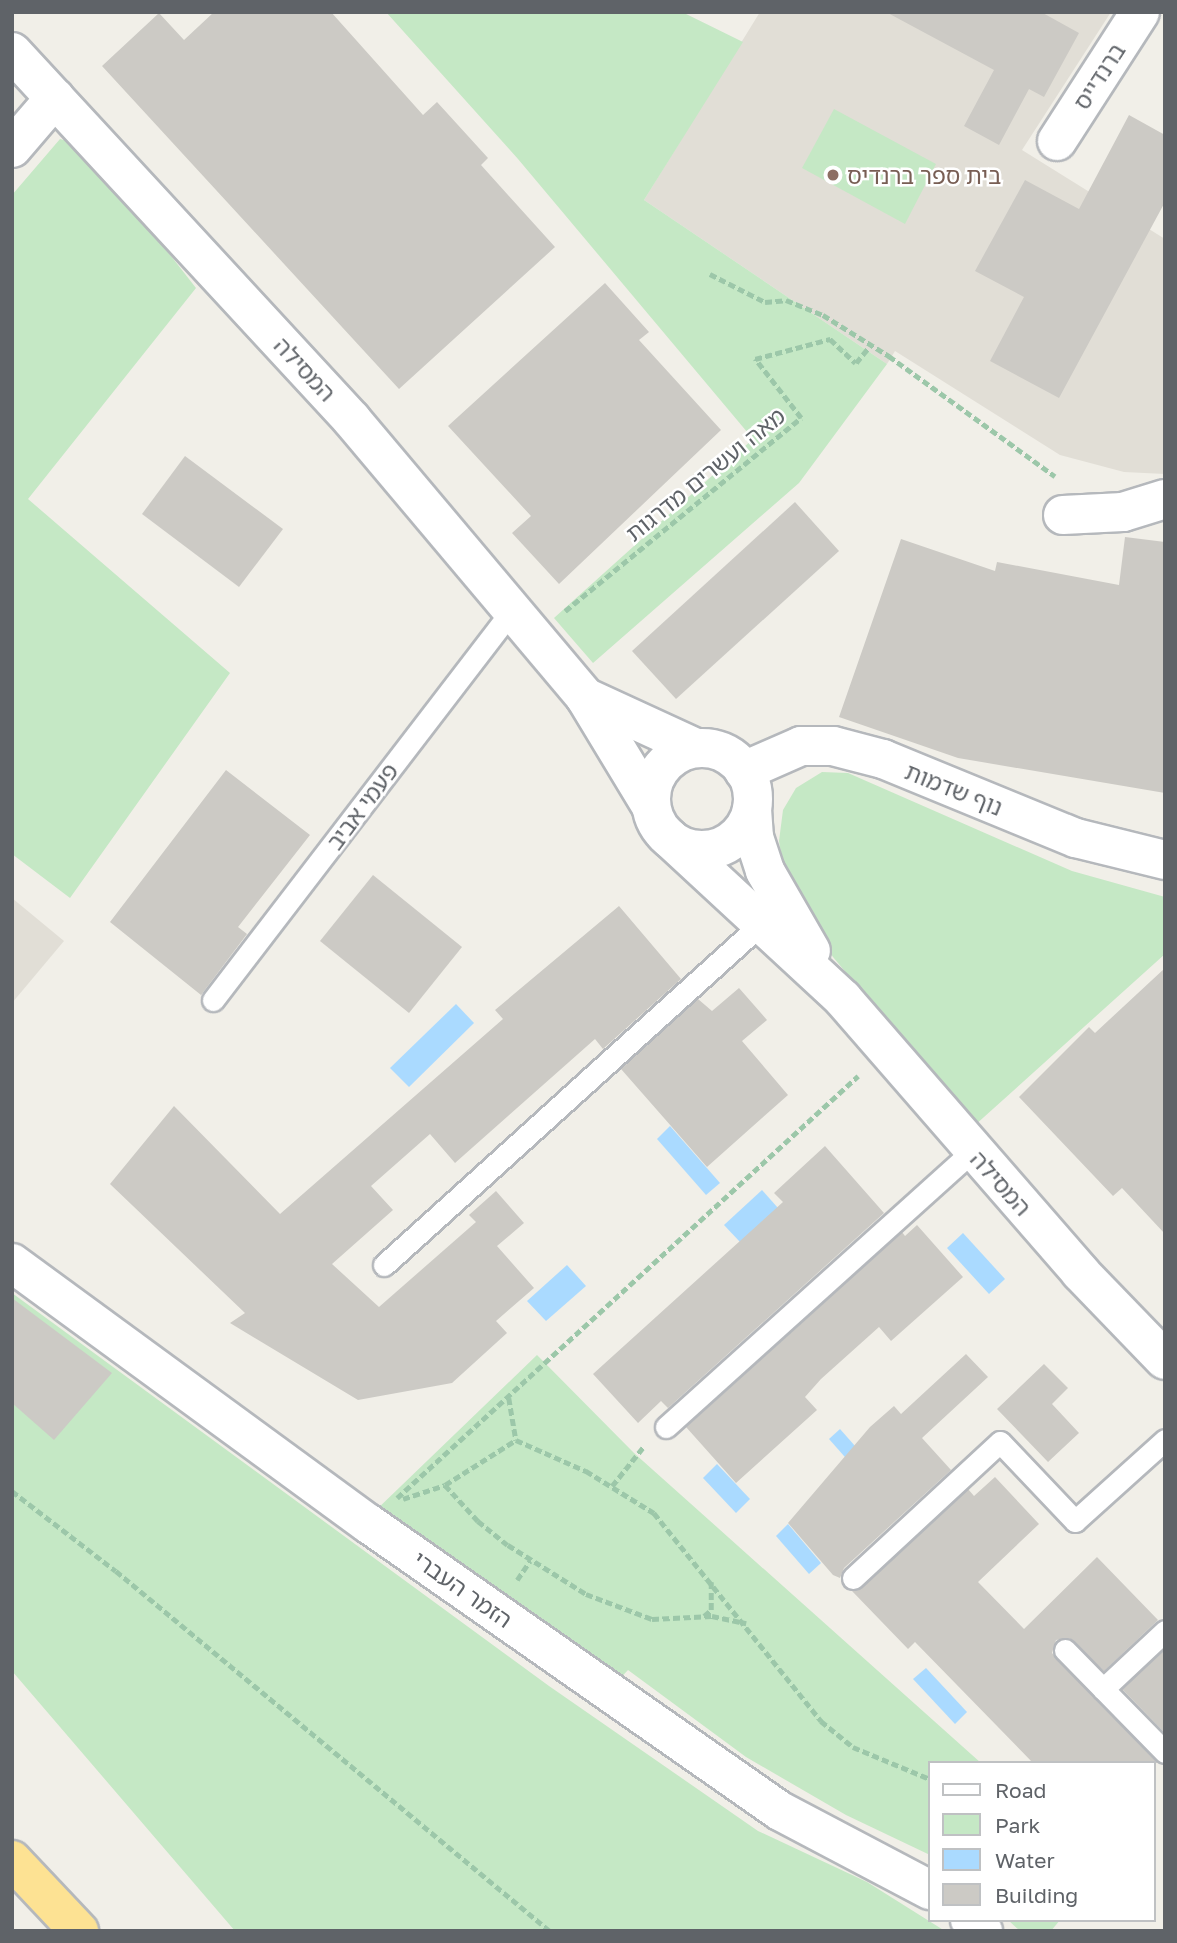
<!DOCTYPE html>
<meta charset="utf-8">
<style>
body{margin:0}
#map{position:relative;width:1177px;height:1943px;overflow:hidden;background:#f1efe8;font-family:"Golos Text","Noto Sans Hebrew",sans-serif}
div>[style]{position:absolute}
.education>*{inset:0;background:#e1ded6}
.green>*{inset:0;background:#c5e8c5}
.water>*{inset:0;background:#aadaff}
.building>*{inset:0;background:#cccac5}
.path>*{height:4.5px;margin-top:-2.25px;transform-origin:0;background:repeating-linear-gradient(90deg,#9cc7a9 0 7px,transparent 0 10.5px)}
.roads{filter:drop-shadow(2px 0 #b5b8bc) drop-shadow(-2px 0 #b5b8bc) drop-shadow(0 2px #b5b8bc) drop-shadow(0 -2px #b5b8bc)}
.lane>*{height:21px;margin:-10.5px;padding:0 10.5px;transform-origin:10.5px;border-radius:10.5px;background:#fff}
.street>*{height:38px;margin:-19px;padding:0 19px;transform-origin:19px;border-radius:19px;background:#fff}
.street>.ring{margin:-19px;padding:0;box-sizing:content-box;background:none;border:38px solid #fff;border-radius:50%}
.highway>*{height:38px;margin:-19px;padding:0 19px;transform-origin:19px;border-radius:19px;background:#fde293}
.dots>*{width:19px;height:19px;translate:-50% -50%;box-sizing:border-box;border:4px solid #fff;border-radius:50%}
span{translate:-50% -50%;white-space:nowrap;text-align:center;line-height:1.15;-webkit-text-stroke:5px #fff;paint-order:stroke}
.street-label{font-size:23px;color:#5f6368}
.education-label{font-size:23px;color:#785e54}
.left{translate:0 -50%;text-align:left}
.frame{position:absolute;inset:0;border:14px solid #5f6368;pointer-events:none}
.legend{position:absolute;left:928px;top:1761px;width:228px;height:161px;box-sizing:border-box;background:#fff;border:2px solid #bfc1c3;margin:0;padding:9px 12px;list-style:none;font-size:21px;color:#5f6368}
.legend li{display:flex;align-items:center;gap:14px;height:35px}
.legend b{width:35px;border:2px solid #bfc1c3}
</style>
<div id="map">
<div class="education">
<div style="clip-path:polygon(760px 12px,1111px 12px,1022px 150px,1165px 239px,1165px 474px,1124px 472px,1060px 455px,895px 351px,887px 364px,644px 200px)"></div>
<div style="clip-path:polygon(12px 898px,64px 941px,12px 1003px)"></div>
</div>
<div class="green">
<div style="clip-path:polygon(386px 12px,682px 12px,743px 42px,644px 200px,887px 364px,799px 483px,593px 663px,554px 618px,753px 439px,518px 159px)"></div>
<div style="clip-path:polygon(834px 109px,936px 164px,905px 224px,802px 168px)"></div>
<div style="clip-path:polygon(60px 139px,85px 146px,196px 288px,28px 499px,230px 673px,70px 898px,12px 854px,12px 195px)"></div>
<div style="clip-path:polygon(822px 772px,848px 773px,1072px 871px,1165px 897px,1165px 954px,974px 1126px,833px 957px,786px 887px,779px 841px,783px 810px,796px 788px)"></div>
<div style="clip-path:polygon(12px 1293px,549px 1686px,758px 1831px,867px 1882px,945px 1931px,235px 1931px,12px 1671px)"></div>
<div style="clip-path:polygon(537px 1355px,634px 1453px,981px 1763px,930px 1763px,930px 1855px,846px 1815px,746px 1757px,628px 1670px,613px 1686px,373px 1513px)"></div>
<div style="clip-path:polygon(1008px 1920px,1060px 1920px,1051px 1931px,1020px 1931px)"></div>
</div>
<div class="water">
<div style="clip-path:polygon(456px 1004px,474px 1023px,409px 1087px,390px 1068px)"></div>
<div style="clip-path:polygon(670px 1126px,720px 1183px,706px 1195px,657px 1139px)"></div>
<div style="clip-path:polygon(762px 1190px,778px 1208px,740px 1242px,724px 1225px)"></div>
<div style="clip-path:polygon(963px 1233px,1005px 1279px,989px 1294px,947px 1248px)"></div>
<div style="clip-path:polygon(567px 1265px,586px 1286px,546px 1321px,527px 1301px)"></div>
<div style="clip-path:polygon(840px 1429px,878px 1472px,867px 1482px,829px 1439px)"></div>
<div style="clip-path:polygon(717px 1464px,750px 1499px,736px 1513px,703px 1478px)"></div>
<div style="clip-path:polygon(788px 1524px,821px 1563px,809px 1574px,776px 1536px)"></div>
<div style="clip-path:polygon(926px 1668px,967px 1712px,955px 1724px,913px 1679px)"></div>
</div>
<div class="building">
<div style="clip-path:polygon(214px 12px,331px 12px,423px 115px,437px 102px,488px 158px,481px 165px,555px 247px,399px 389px,102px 66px,159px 13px,184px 40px)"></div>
<div style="clip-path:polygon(886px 12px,1041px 12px,1079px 33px,1044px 97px,1029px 89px,999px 145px,964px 126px,994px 70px)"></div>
<div style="clip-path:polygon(1129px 115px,1165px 135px,1165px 202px,1059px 398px,990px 361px,1024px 297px,975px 271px,1025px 180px,1079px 209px)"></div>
<div style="clip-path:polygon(605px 283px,649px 332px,639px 340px,721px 430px,559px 584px,512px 533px,531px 516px,448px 426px)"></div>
<div style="clip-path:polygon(185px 456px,283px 529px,239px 587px,142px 514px)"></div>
<div style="clip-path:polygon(795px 502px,839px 551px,676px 699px,632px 651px)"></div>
<div style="clip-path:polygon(1125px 537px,1165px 542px,1165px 793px,958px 758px,839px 717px,901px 539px,995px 571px,997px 562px,1119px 585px)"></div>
<div style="clip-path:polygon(226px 770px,310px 835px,238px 927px,247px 934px,201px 995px,110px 922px)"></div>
<div style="clip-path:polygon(373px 875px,462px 947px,409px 1013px,320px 941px)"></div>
<div style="clip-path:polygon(619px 906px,681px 979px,603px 1049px,595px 1039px,455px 1163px,430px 1134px,371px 1186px,393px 1210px,332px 1264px,379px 1307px,476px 1222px,469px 1215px,496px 1191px,524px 1223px,497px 1246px,534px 1288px,496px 1321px,507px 1333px,452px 1383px,358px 1400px,230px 1323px,245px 1313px,110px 1184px,174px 1106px,280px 1214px,503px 1019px,495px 1010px)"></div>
<div style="clip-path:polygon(1165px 968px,1165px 1234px,1122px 1188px,1113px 1196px,1019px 1097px,1089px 1027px,1095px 1033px)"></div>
<div style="clip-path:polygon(739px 988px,767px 1020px,742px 1041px,788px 1095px,707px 1167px,621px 1069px,698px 999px,712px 1011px)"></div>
<div style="clip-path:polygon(825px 1146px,884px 1213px,668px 1408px,661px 1401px,638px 1423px,593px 1374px,783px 1202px,774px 1193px)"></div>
<div style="clip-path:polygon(917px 1225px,963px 1277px,891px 1341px,879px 1327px,821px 1379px,805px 1397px,817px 1410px,736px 1483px,686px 1427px,902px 1232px,905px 1236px)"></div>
<div style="clip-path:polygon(12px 1298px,112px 1373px,54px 1440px,12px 1403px)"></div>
<div style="clip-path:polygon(966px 1354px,988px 1377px,922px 1438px,951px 1470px,844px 1568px,840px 1578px,833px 1575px,788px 1523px,870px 1427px,894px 1406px,901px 1414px)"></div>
<div style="clip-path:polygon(1044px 1364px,1068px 1388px,1052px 1404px,1079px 1433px,1048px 1462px,997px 1409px)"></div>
<div style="clip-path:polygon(995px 1477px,1039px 1524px,978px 1582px,1024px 1629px,1097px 1557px,1158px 1620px,1104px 1671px,1069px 1638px,1056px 1640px,1052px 1653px,1158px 1763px,1033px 1763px,915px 1642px,908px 1649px,852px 1591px,862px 1588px,968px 1489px,974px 1496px)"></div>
<div style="clip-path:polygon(1165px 1649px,1165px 1733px,1122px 1689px)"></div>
</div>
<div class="path">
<div style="left:710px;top:274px;width:62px;rotate:27deg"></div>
<div style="left:765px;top:302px;width:21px;rotate:-5deg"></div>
<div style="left:786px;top:300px;width:40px;rotate:22deg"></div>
<div style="left:823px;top:315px;width:78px;rotate:31.8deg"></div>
<div style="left:889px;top:356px;width:205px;rotate:35.9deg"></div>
<div style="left:565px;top:611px;width:305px;rotate:-39.3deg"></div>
<div style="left:801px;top:418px;width:75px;rotate:-127.9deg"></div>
<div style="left:755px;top:359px;width:78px;rotate:-14.9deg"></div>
<div style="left:830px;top:339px;width:35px;rotate:43deg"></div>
<div style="left:856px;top:363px;width:22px;rotate:-51deg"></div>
<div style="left:509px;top:1398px;width:43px;rotate:80.5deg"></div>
<div style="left:516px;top:1440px;width:77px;rotate:23.9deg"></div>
<div style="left:586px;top:1471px;width:80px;rotate:31.7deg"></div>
<div style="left:654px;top:1513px;width:267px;rotate:51.2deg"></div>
<div style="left:821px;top:1721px;width:41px;rotate:39.1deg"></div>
<div style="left:853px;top:1747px;width:83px;rotate:22.6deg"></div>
<div style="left:445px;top:1485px;width:84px;rotate:-32.4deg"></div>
<div style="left:612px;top:1486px;width:51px;rotate:-51.3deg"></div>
<div style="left:12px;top:1491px;width:131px;rotate:37.6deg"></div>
<div style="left:116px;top:1571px;width:564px;rotate:39.68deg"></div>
<div style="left:397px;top:1498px;width:625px;rotate:-42.47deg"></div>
<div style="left:403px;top:1499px;width:44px;rotate:-18.4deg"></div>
<div style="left:445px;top:1485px;width:49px;rotate:47.5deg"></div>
<div style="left:478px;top:1521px;width:38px;rotate:39deg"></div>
<div style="left:508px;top:1545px;width:92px;rotate:32.1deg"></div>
<div style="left:586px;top:1594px;width:71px;rotate:20.7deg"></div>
<div style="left:652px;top:1619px;width:60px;rotate:-2.9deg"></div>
<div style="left:712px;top:1616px;width:35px;rotate:12deg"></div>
<div style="left:517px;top:1580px;width:23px;rotate:-56deg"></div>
<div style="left:704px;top:1616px;width:9px;rotate:-41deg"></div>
<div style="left:711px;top:1610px;width:28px;rotate:-90deg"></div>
</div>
<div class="roads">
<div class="lane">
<div style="left:213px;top:1000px;width:490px;rotate:-52.5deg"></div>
<div style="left:384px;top:1265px;width:510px;rotate:-42.14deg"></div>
<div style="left:666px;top:1427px;width:412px;rotate:-42deg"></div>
<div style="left:853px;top:1578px;width:200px;rotate:-42.8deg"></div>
<div style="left:1000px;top:1442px;width:109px;rotate:46.5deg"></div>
<div style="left:1075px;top:1521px;width:121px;rotate:-42deg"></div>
<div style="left:1065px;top:1650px;width:143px;rotate:45.6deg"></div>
<div style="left:1103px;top:1689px;width:85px;rotate:-43.1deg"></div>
</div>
<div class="street">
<div style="left:12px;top:52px;width:501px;rotate:47.26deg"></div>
<div style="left:352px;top:420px;width:362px;rotate:49.9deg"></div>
<div style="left:585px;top:697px;width:127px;rotate:58.8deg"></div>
<div style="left:1057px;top:141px;width:153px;rotate:-57.2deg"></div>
<div style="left:12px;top:148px;width:66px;rotate:-49.3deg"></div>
<div style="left:1063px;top:515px;width:60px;rotate:-2.9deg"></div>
<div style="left:1123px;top:512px;width:44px;rotate:-17.2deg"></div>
<div style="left:585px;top:697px;width:122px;rotate:24.7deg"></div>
<div class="ring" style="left:651px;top:748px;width:64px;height:64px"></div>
<div style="left:744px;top:771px;width:62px;rotate:-23.7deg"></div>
<div style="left:801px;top:746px;width:32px"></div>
<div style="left:833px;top:746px;width:52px;rotate:14.6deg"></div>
<div style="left:883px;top:759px;width:209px;rotate:22.3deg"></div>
<div style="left:1076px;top:838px;width:92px;rotate:13.9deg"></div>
<div style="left:752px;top:809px;width:28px;rotate:86deg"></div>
<div style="left:754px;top:837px;width:36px;rotate:72deg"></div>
<div style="left:765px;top:871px;width:92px;rotate:60.1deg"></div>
<div style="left:665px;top:834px;width:243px;rotate:42.8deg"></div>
<div style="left:843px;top:999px;width:362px;rotate:49deg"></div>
<div style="left:1080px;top:1272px;width:122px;rotate:46deg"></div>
<div style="left:12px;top:1263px;width:442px;rotate:36.2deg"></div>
<div style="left:369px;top:1524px;width:501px;rotate:34.93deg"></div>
<div style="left:780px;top:1811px;width:170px;rotate:27.8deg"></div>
<div style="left:970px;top:1920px;width:17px;rotate:40deg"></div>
</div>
<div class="highway">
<div style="left:12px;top:1860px;width:98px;rotate:46.7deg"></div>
</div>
</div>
<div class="dots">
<div style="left:833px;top:175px;background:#8d6e63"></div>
</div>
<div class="street-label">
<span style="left:1099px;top:76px;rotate:-57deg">ברנדייס</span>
<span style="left:305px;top:369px;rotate:47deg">המסילה</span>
<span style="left:705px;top:474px;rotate:-39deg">מאה ועשרים מדרגות</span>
<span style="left:954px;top:789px;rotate:22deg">נוף שדמות</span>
<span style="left:362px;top:806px;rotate:-53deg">פעמי אביב</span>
<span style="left:1001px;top:1183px;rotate:48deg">המסילה</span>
<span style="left:463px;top:1589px;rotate:35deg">הזמר העברי</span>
</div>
<div class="education-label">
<span class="left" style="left:847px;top:175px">בית ספר ברנדיס</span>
</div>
<div class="frame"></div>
<ul class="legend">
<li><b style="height:9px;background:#fff"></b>Road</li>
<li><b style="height:19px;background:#c5e8c5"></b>Park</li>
<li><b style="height:19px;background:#aadaff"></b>Water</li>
<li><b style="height:19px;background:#cccac5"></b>Building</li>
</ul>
</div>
